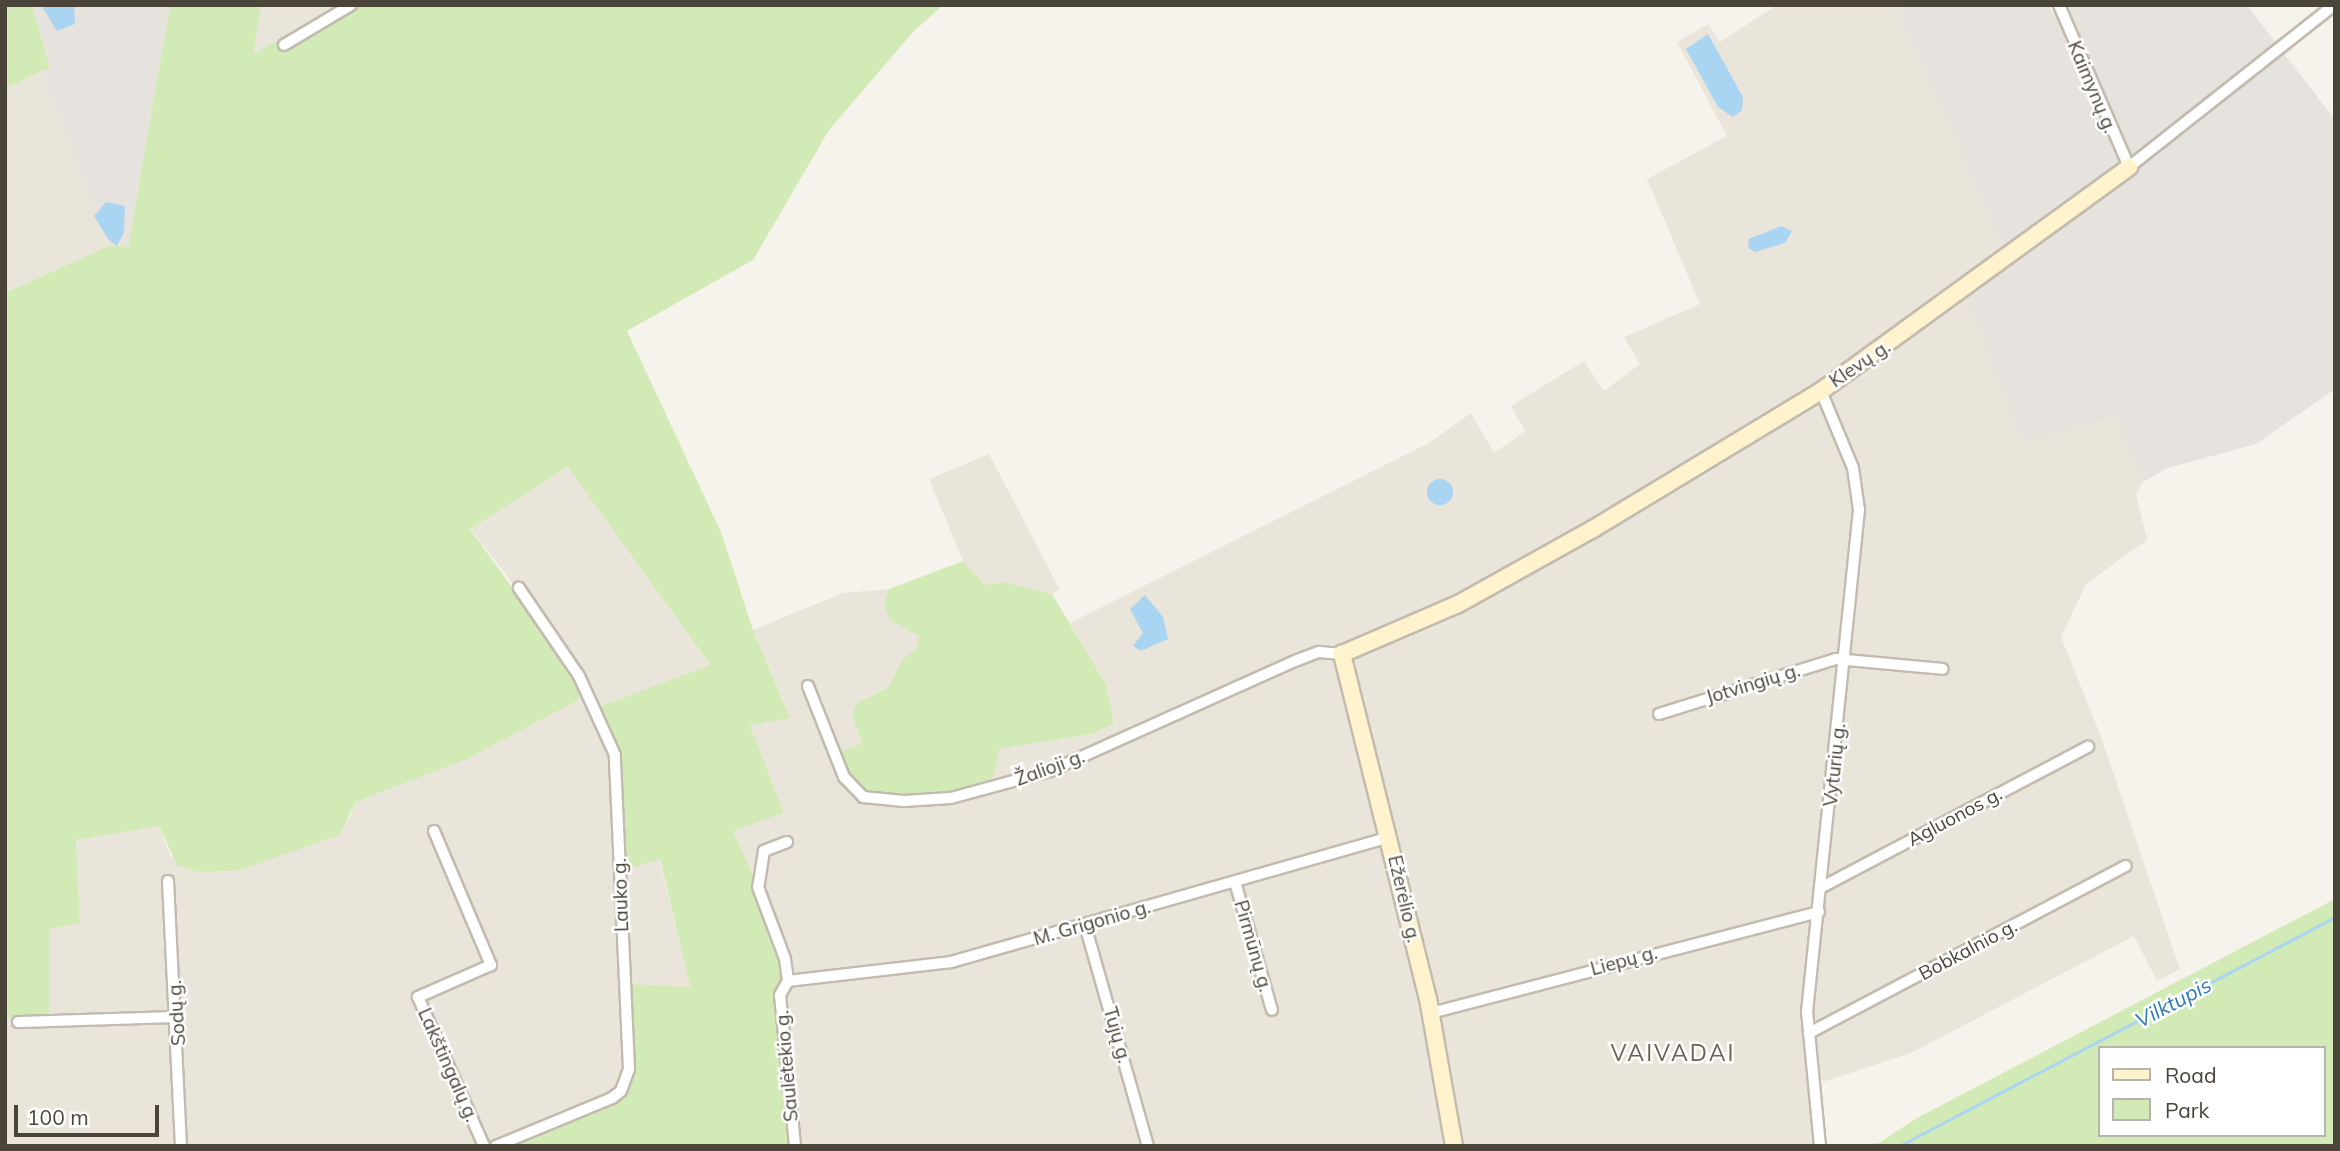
<!DOCTYPE html>
<meta charset="utf-8">
<style>
body{margin:0}
#map{position:relative;width:2340px;height:1151px;overflow:hidden;background:#f6f3ec;font-family:Mulish,sans-serif}
div>[style]{position:absolute}
.residential>*{inset:0;background:#eae5da}
.industrial>*{inset:0;background:#e6e2dd}
.green>*{inset:0;background:#d2eab5}
.water>*{inset:0;background:#a9d4f2}
.round{border-radius:50%}
.stream>*{height:2.5px;margin:-1.25px;padding:0 1.25px;transform-origin:1.25px;border-radius:1.25px;background:#a9d4f2}
.roads{filter:drop-shadow(2px 0 #c2bbae) drop-shadow(-2px 0 #c2bbae) drop-shadow(0 2px #c2bbae) drop-shadow(0 -2px #c2bbae)}
.minor>*{height:10px;margin:-5px;padding:0 5px;transform-origin:5px;border-radius:5px;background:#fff}
.secondary>*{height:16px;margin:-8px;padding:0 8px;transform-origin:8px;border-radius:8px;background:#fff3cd}
span{translate:-50% -50%;white-space:nowrap;text-align:center;line-height:1.15;-webkit-text-stroke:5px #fff;paint-order:stroke}
.street-label{font-size:19px;color:#4b4439}
.water-label{font-size:21px;color:#2e7ab2;font-style:italic}
.quarter-label{font-size:23px;color:#6e6250;letter-spacing:2px}
.frame{position:absolute;inset:0;border:7px solid #4b4439;pointer-events:none}
.legend{position:absolute;left:2098px;top:1046px;width:228px;height:91px;box-sizing:border-box;background:#fff;border:2px solid #b7b4b0;margin:0;padding:9px 12px;list-style:none;font-size:21px;color:#4b4439}
.legend li{display:flex;align-items:center;gap:14px;height:35px}
.legend b{width:35px;border:2px solid #b7b4b0}
.scale{position:absolute;left:14px;top:1105px;width:145px;height:32px;box-sizing:border-box;border:4px solid #4b4439;border-top:0;padding-left:9px;font-size:21px;line-height:24px;white-space:nowrap;color:#4b4439;-webkit-text-stroke:5px #fff;paint-order:stroke}
</style>
<div id="map">
<div class="residential">
<div style="clip-path:polygon(261px 5px,341px 5px,253px 54px)"></div>
<div style="clip-path:polygon(1777px 5px,1897px 5px,2001px 242px,2015px 264px,2024px 442px,2115px 417px,2143px 482px,2136px 494px,2147px 540px,2086px 584px,2061px 637px,2100px 734px,2180px 969px,2157px 981px,2134px 936px,1911px 1053px,1823px 1082px,1811px 1039px,1820px 1146px,795px 1146px,732px 830px,784px 813px,750px 725px,790px 717px,753px 630px,843px 593px,889px 589px,884px 603px,920px 636px,916px 649px,902px 660px,888px 688px,857px 703px,852px 715px,863px 743px,993px 764px,998px 749px,1091px 734px,1114px 724px,1106px 684px,1070px 623px,1427px 444px,1471px 413px,1494px 453px,1525px 431px,1511px 406px,1584px 361px,1604px 391px,1640px 364px,1624px 337px,1700px 304px,1647px 179px,1727px 136px,1677px 42px,1708px 24px,1720px 42px)"></div>
<div style="clip-path:polygon(43px 71px,110px 245px,5px 293px,5px 89px)"></div>
<div style="clip-path:polygon(989px 454px,1060px 590px,1052px 594px,1002px 582px,985px 585px,963px 561px,929px 479px)"></div>
<div style="clip-path:polygon(569px 467px,710px 666px,618px 752px,624px 870px,659px 858px,690px 988px,631px 1077px,627px 1092px,604px 1110px,512px 1146px,5px 1146px,5px 1017px,49px 1015px,49px 928px,80px 923px,76px 840px,159px 826px,171px 857px,349px 820px,356px 802px,465px 760px,577px 701px,519px 592px,470px 528px)"></div>
</div>
<div class="industrial">
<div style="clip-path:polygon(32px 5px,170px 5px,128px 247px,110px 245px,43px 71px,50px 67px)"></div>
<div style="clip-path:polygon(1897px 5px,2049px 5px,2052px 13px,2069px 5px,2247px 5px,2335px 120px,2335px 389px,2256px 444px,2168px 468px,2143px 482px,2115px 417px,2024px 442px,1968px 298px,2015px 264px,2001px 242px)"></div>
</div>
<div class="green">
<div style="clip-path:polygon(5px 5px,32px 5px,50px 67px,5px 89px)"></div>
<div style="clip-path:polygon(170px 5px,261px 5px,253px 54px,341px 5px,943px 5px,913px 32px,829px 130px,753px 260px,627px 331px,721px 532px,753px 630px,790px 718px,750px 725px,784px 813px,733px 831px,758px 887px,788px 981px,780px 995px,795px 1146px,512px 1146px,604px 1110px,627px 1092px,631px 1077px,628px 984px,690px 987px,660px 859px,624px 870px,622px 766px,601px 706px,710px 665px,568px 467px,470px 529px,582px 685px,577px 701px,465px 760px,356px 802px,339px 835px,240px 870px,199px 872px,177px 865px,159px 826px,76px 840px,80px 923px,49px 929px,49px 1015px,5px 1017px,5px 293px,110px 245px,128px 247px)"></div>
<div style="clip-path:polygon(963px 561px,985px 585px,1002px 582px,1052px 594px,1106px 684px,1114px 724px,1091px 734px,999px 749px,993px 778px,958px 791px,937px 796px,871px 795px,847px 776px,837px 753px,862px 743px,852px 715px,857px 703px,888px 688px,902px 660px,916px 649px,919px 636px,890px 620px,884px 603px,889px 589px)"></div>
<div style="clip-path:polygon(evenodd,2335px 899px,2335px 1146px,1850px 1146px,1879px 1143px,1917px 1118px,2335px 899px,2100px 1048px,2324px 1048px,2324px 1135px,2100px 1135px,2100px 1048px)"></div>
</div>
<div class="water">
<div style="clip-path:polygon(41px 5px,74px 5px,75px 24px,57px 31px)"></div>
<div style="clip-path:polygon(1708px 34px,1743px 97px,1742px 110px,1733px 117px,1718px 107px,1686px 49px)"></div>
<div style="clip-path:polygon(106px 202px,125px 206px,124px 232px,117px 246px,108px 239px,94px 216px)"></div>
<div style="clip-path:polygon(1781px 226px,1792px 231px,1785px 243px,1755px 252px,1748px 248px,1749px 239px)"></div>
<div class="round" style="left:1427px;top:479px;width:26px;height:26px"></div>
<div style="clip-path:polygon(1145px 595px,1163px 617px,1168px 639px,1141px 651px,1133px 646px,1143px 633px,1130px 609px)"></div>
</div>
<div class="stream">
<div style="left:1899px;top:1146px;width:492px;rotate:-27.7deg"></div>
</div>
<div class="roads">
<div class="minor">
<div style="left:2059px;top:5px;width:176px;rotate:66.6deg"></div>
<div style="left:2129px;top:167px;width:261px;rotate:-38.3deg"></div>
<div style="left:284px;top:45px;width:78px;rotate:-30.8deg"></div>
<div style="left:808px;top:686px;width:98px;rotate:68.4deg"></div>
<div style="left:844px;top:777px;width:28px;rotate:46deg"></div>
<div style="left:863px;top:797px;width:41px;rotate:5.6deg"></div>
<div style="left:904px;top:801px;width:47px;rotate:-3.7deg"></div>
<div style="left:951px;top:798px;width:103px;rotate:-15.3deg"></div>
<div style="left:1050px;top:771px;width:269px;rotate:-24.2deg"></div>
<div style="left:1295px;top:661px;width:26px;rotate:-21deg"></div>
<div style="left:1319px;top:652px;width:23px;rotate:5deg"></div>
<div style="left:1659px;top:714px;width:185px;rotate:-17.3deg"></div>
<div style="left:1836px;top:659px;width:107px;rotate:5.3deg"></div>
<div style="left:434px;top:831px;width:146px;rotate:67deg"></div>
<div style="left:491px;top:965px;width:80px;rotate:156.3deg"></div>
<div style="left:418px;top:997px;width:163px;rotate:66.1deg"></div>
<div style="left:787px;top:842px;width:25px;rotate:159deg"></div>
<div style="left:764px;top:851px;width:36px;rotate:99deg"></div>
<div style="left:758px;top:887px;width:77px;rotate:69.4deg"></div>
<div style="left:785px;top:959px;width:22px;rotate:82deg"></div>
<div style="left:788px;top:981px;width:16px;rotate:120deg"></div>
<div style="left:780px;top:995px;width:152px;rotate:84.3deg"></div>
<div style="left:168px;top:881px;width:265px;rotate:87.2deg"></div>
<div style="left:1235px;top:882px;width:133px;rotate:73.9deg"></div>
<div style="left:1822px;top:887px;width:301px;rotate:-27.8deg"></div>
<div style="left:1085px;top:925px;width:230px;rotate:74.1deg"></div>
<div style="left:788px;top:981px;width:164px;rotate:-6.6deg"></div>
<div style="left:951px;top:962px;width:456px;rotate:-15.9deg"></div>
<div style="left:1431px;top:1013px;width:401px;rotate:-14.6deg"></div>
<div style="left:18px;top:1022px;width:159px;rotate:-1.8deg"></div>
<div style="left:1809px;top:1033px;width:358px;rotate:-27.8deg"></div>
<div style="left:496px;top:1146px;width:126px;rotate:-22.5deg"></div>
<div style="left:612px;top:1098px;width:11px;rotate:-38deg"></div>
<div style="left:621px;top:1091px;width:23px;rotate:-70deg"></div>
<div style="left:629px;top:1069px;width:314px;rotate:-92.6deg"></div>
<div style="left:615px;top:755px;width:87px;rotate:-114.5deg"></div>
<div style="left:579px;top:676px;width:107px;rotate:-124.3deg"></div>
<div style="left:1820px;top:1146px;width:135px;rotate:-95.5deg"></div>
<div style="left:1807px;top:1012px;width:505px;rotate:-84.09deg"></div>
<div style="left:1859px;top:510px;width:42px;rotate:-98.1deg"></div>
<div style="left:1853px;top:468px;width:83px;rotate:-112.6deg"></div>
</div>
<div class="secondary">
<div style="left:1454px;top:1146px;width:149px;rotate:-100deg"></div>
<div style="left:1428px;top:999px;width:356px;rotate:-104deg"></div>
<div style="left:1342px;top:654px;width:126px;rotate:-23.3deg"></div>
<div style="left:1458px;top:604px;width:154px;rotate:-29.1deg"></div>
<div style="left:1593px;top:529px;width:267px;rotate:-31.2deg"></div>
<div style="left:1821px;top:391px;width:381px;rotate:-36deg"></div>
</div>
</div>
<div class="street-label">
<span style="left:2092px;top:87px;rotate:67deg">Kaimynų g.</span>
<span style="left:1860px;top:364px;rotate:-34deg">Klevų g.</span>
<span style="left:1753px;top:684px;rotate:-17deg">Jotvingių g.</span>
<span style="left:1835px;top:765px;rotate:-84deg">Vyturių g.</span>
<span style="left:1050px;top:768px;rotate:-20deg">Žalioji g.</span>
<span style="left:1955px;top:817px;rotate:-28deg">Agluonos g.</span>
<span style="left:621px;top:895px;rotate:-92deg">Lauko g.</span>
<span style="left:1404px;top:899px;rotate:77deg">Ežerėlio g.</span>
<span style="left:1092px;top:923px;rotate:-16deg">M. Grigonio g.</span>
<span style="left:1253px;top:946px;rotate:74deg">Pirmūnų g.</span>
<span style="left:1968px;top:950px;rotate:-28deg">Bobkalnio g.</span>
<span style="left:1624px;top:961px;rotate:-15deg">Liepų g.</span>
<span style="left:177px;top:1013px;rotate:-94deg">Sodų g.</span>
<span style="left:1117px;top:1035px;rotate:74deg">Tujų g.</span>
<span style="left:448px;top:1065px;rotate:66deg">Lakštingalų g.</span>
<span style="left:787px;top:1066px;rotate:-95deg">Saulėtekio g.</span>
</div>
<div class="water-label">
<span style="left:2173px;top:1002px;rotate:-28deg">Vilktupis</span>
</div>
<div class="quarter-label">
<span style="left:1673px;top:1053px">VAIVADAI</span>
</div>
<div class="frame"></div>
<ul class="legend">
<li><b style="height:9px;background:#fff3cd"></b>Road</li>
<li><b style="height:19px;background:#d2eab5"></b>Park</li>
</ul>
<div class="scale">100 m</div>
</div>
